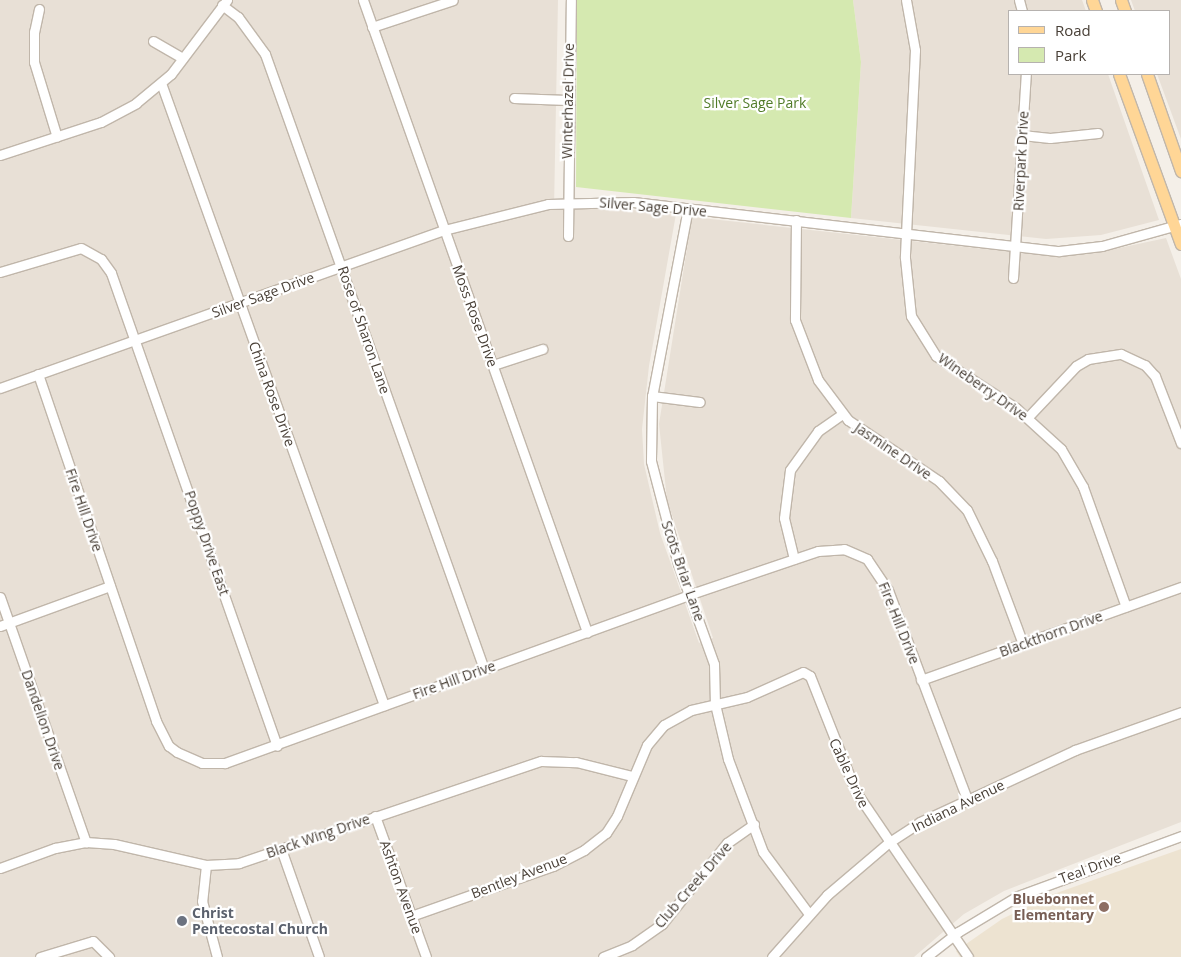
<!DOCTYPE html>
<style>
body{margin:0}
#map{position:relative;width:1181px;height:957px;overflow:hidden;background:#f4efe8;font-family:"Open Sans",sans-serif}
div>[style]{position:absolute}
.residential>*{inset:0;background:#e8e0d6}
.education>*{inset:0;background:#ede3d1}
.green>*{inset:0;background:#d5e9b0}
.roads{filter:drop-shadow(1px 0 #c0b6aa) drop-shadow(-1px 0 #c0b6aa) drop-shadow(0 1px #c0b6aa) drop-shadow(0 -1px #c0b6aa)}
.minor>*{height:9px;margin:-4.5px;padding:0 4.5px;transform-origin:4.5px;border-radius:4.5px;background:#fff}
.major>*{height:11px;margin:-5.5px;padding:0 5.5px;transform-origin:5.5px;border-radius:5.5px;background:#ffd696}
.dots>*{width:14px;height:14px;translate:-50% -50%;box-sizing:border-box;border:2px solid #fff;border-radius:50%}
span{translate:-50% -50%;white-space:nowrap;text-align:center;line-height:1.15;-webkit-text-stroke:4.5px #fff;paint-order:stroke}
.street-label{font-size:14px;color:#483f36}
.park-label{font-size:14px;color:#507b28}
.education-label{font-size:14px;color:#785e54;font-weight:700}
.right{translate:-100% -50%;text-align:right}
.worship-label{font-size:14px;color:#5b616d;font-weight:700}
.left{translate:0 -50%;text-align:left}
.legend{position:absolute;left:1008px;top:10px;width:162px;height:65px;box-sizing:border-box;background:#fff;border:1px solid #b6b2af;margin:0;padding:6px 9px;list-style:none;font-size:15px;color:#483f36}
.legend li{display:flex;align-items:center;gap:10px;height:25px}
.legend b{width:25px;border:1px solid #b6b2af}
</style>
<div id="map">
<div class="residential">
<div style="clip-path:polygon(0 0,558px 0,554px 209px,622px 209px,676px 214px,649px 366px,642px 429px,644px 464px,660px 533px,699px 643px,713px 638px,667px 500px,659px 424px,692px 217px,1040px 255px,1091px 254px,1166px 238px,1181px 279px,1181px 822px,1004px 891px,964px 914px,914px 957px,0 957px)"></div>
<div style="clip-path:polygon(853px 0,1082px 0,1086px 11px,1010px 11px,1010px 74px,1108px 74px,1159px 220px,1101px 235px,1046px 239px,851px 218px,861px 62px)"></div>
<div style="clip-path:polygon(1131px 0,1181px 0,1181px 139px,1157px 74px,1170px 74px,1170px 11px,1135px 11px)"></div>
</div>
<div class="education">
<div style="clip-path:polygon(1181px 849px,1181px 957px,960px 957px,956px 951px,1002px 919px,1051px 895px)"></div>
</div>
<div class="green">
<div style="clip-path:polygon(577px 0,853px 0,861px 62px,851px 218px,576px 187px)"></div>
</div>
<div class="roads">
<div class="minor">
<div style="left:363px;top:0;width:671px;rotate:70.48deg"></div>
<div style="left:906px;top:0;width:51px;rotate:79.8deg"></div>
<div style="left:915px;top:50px;width:208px;rotate:92.8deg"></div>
<div style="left:905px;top:258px;width:58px;rotate:84.1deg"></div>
<div style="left:911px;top:316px;width:47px;rotate:58deg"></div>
<div style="left:936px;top:356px;width:95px;rotate:33deg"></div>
<div style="left:1016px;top:408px;width:61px;rotate:42.3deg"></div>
<div style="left:1061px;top:449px;width:44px;rotate:59.9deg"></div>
<div style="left:1083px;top:487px;width:127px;rotate:70.3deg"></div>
<div style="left:1019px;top:0;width:11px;rotate:75deg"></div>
<div style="left:222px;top:5px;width:20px;rotate:37deg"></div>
<div style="left:238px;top:17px;width:46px;rotate:53.9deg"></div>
<div style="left:265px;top:54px;width:653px;rotate:70.4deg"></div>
<div style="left:39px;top:9px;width:24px;rotate:102deg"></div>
<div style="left:34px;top:32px;width:30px;rotate:90deg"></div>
<div style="left:34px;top:62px;width:78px;rotate:73deg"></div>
<div style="left:372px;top:27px;width:85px;rotate:-18.4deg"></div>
<div style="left:153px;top:41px;width:34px;rotate:30deg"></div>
<div style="left:161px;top:83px;width:661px;rotate:70.28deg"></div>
<div style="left:514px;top:98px;width:53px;rotate:2.2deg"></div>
<div style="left:1022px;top:135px;width:28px;rotate:6deg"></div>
<div style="left:1050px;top:138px;width:48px;rotate:-5.9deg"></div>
<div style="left:0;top:155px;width:106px;rotate:-18.1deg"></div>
<div style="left:101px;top:122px;width:40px;rotate:-28deg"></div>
<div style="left:136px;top:103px;width:45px;rotate:-39.6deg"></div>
<div style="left:171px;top:74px;width:93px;rotate:-52.9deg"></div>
<div style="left:688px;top:208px;width:191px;rotate:100.8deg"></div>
<div style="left:652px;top:396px;width:65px;rotate:90.9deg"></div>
<div style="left:651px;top:461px;width:106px;rotate:75.3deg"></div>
<div style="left:678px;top:564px;width:106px;rotate:70.2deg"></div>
<div style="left:714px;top:664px;width:40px;rotate:88.6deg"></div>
<div style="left:715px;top:704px;width:57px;rotate:76.7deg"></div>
<div style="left:728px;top:759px;width:99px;rotate:69.4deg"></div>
<div style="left:763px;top:852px;width:77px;rotate:53.4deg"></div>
<div style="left:796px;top:220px;width:100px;rotate:90.6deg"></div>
<div style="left:795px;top:320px;width:64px;rotate:69deg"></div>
<div style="left:818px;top:380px;width:50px;rotate:53.1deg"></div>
<div style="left:848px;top:420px;width:110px;rotate:33.8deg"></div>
<div style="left:939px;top:481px;width:40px;rotate:46deg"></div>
<div style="left:967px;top:510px;width:57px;rotate:63.9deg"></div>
<div style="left:992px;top:561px;width:89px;rotate:69.5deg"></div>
<div style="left:568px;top:236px;width:236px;rotate:-89.3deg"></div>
<div style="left:0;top:272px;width:84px;rotate:-16.5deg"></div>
<div style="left:81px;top:248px;width:23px;rotate:29deg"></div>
<div style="left:101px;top:259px;width:17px;rotate:54deg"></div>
<div style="left:111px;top:273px;width:501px;rotate:70.66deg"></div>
<div style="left:1013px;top:278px;width:204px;rotate:-86.4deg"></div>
<div style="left:493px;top:365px;width:52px;rotate:-18.1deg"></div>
<div style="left:38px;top:374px;width:367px;rotate:71.2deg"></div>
<div style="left:156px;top:721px;width:28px;rotate:63deg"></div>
<div style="left:169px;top:746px;width:10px;rotate:37deg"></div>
<div style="left:177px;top:752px;width:27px;rotate:24deg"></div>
<div style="left:202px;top:763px;width:23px"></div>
<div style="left:225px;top:763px;width:496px;rotate:-19.9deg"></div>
<div style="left:691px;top:594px;width:134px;rotate:-18.7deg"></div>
<div style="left:818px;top:551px;width:26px;rotate:-4deg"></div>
<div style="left:844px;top:549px;width:25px;rotate:23deg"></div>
<div style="left:867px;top:559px;width:37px;rotate:56deg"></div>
<div style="left:888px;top:590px;width:223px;rotate:69.3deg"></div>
<div style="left:0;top:388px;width:471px;rotate:-19.6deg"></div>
<div style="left:444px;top:230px;width:107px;rotate:-14deg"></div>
<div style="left:548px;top:204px;width:85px;rotate:-1.3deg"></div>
<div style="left:633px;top:202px;width:429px;rotate:6.6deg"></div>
<div style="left:1059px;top:251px;width:43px;rotate:-6.6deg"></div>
<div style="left:1102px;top:246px;width:82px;rotate:-15.6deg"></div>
<div style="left:652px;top:396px;width:48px;rotate:7.1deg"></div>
<div style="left:1028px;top:417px;width:70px;rotate:-46.7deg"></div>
<div style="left:1076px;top:366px;width:14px;rotate:-30deg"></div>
<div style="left:1088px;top:359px;width:33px;rotate:-9deg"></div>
<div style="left:1121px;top:354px;width:26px;rotate:25deg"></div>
<div style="left:1145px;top:365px;width:15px;rotate:48deg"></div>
<div style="left:1155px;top:376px;width:72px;rotate:68.8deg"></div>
<div style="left:794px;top:559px;width:42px;rotate:-103.7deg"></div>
<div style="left:784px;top:518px;width:48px;rotate:-82.9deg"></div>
<div style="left:790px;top:470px;width:48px;rotate:-54.3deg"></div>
<div style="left:818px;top:431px;width:29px;rotate:-35deg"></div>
<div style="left:0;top:597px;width:260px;rotate:70.7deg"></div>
<div style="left:0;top:626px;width:117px;rotate:-20deg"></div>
<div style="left:921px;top:680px;width:276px;rotate:-19.7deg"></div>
<div style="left:375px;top:816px;width:150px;rotate:70.1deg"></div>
<div style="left:281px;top:849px;width:114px;rotate:70.6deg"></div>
<div style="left:206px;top:865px;width:36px;rotate:96deg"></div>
<div style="left:202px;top:901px;width:58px;rotate:75deg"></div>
<div style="left:0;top:868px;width:59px;rotate:-20deg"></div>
<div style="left:55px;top:848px;width:32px;rotate:-11deg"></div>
<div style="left:86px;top:842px;width:28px;rotate:4deg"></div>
<div style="left:114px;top:844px;width:94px;rotate:12.9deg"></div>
<div style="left:206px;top:865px;width:33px;rotate:-3deg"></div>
<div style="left:239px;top:863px;width:319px;rotate:-18.7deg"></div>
<div style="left:541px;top:761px;width:35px;rotate:2deg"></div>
<div style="left:576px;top:762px;width:58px;rotate:14deg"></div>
<div style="left:411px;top:916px;width:151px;rotate:-19.4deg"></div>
<div style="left:553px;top:866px;width:35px;rotate:-27deg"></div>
<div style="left:584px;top:850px;width:28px;rotate:-38deg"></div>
<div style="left:606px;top:833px;width:20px;rotate:-57deg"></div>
<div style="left:617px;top:816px;width:77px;rotate:-67.1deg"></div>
<div style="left:647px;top:745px;width:26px;rotate:-50deg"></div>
<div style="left:664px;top:725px;width:31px;rotate:-29deg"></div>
<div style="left:691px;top:710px;width:57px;rotate:-13.1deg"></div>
<div style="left:747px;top:697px;width:61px;rotate:-24.1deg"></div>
<div style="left:803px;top:672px;width:8px;rotate:30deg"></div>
<div style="left:810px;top:676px;width:125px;rotate:68.4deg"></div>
<div style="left:856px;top:792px;width:199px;rotate:55.8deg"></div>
<div style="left:40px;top:957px;width:55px;rotate:-16.8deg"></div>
<div style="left:93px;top:941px;width:23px;rotate:45deg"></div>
<div style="left:603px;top:957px;width:31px;rotate:-22deg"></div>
<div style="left:632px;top:945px;width:37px;rotate:-35deg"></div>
<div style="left:662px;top:924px;width:104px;rotate:-51.3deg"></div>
<div style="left:727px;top:843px;width:33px;rotate:-35deg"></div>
<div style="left:772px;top:957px;width:83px;rotate:-48.4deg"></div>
<div style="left:827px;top:895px;width:80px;rotate:-40.4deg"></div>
<div style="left:888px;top:843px;width:38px;rotate:-33deg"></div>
<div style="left:920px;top:822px;width:171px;rotate:-24.9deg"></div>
<div style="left:1075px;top:750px;width:113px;rotate:-19.7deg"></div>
<div style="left:926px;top:957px;width:41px;rotate:-38deg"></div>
<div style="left:958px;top:932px;width:70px;rotate:-31deg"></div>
<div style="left:1018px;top:896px;width:174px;rotate:-20.2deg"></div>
</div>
<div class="major">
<div style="left:1092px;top:0;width:12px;rotate:70deg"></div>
<div style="left:1121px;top:0;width:12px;rotate:70deg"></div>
<div style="left:1119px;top:74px;width:181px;rotate:70deg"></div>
<div style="left:1147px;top:74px;width:103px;rotate:70.7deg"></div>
</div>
</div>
<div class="dots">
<div style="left:1104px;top:907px;background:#8d6e63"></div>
<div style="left:182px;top:921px;background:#6b7280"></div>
</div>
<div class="street-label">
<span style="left:568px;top:101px;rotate:-89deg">Winterhazel Drive</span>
<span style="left:1021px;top:161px;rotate:-87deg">Riverpark Drive</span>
<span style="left:653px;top:207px;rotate:5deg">Silver Sage Drive</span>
<span style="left:263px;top:295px;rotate:-20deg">Silver Sage Drive</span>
<span style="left:475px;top:316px;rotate:70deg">Moss Rose Drive</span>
<span style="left:364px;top:330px;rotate:71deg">Rose of Sharon Lane</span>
<span style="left:983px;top:387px;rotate:35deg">Wineberry Drive</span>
<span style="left:272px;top:394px;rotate:70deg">China Rose Drive</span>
<span style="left:893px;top:451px;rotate:34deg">Jasmine Drive</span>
<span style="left:84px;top:510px;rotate:71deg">Fire Hill Drive</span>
<span style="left:207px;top:543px;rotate:71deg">Poppy Drive East</span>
<span style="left:683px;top:571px;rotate:71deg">Scots Briar Lane</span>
<span style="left:899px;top:623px;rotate:68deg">Fire Hill Drive</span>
<span style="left:1051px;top:634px;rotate:-20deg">Blackthorn Drive</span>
<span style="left:454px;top:680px;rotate:-20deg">Fire Hill Drive</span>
<span style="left:43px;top:720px;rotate:71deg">Dandelion Drive</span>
<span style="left:849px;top:773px;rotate:65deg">Cable Drive</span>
<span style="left:958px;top:806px;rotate:-26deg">Indiana Avenue</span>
<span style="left:318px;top:836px;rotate:-19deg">Black Wing Drive</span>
<span style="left:1090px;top:868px;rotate:-20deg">Teal Drive</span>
<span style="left:519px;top:876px;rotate:-21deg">Bentley Avenue</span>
<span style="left:693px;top:885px;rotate:-49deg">Club Creek Drive</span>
<span style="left:401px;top:887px;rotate:70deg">Ashton Avenue</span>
</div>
<div class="park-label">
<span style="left:755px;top:103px">Silver Sage Park</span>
</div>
<div class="education-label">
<span class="right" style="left:1094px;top:907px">Bluebonnet<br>Elementary</span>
</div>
<div class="worship-label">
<span class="left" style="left:192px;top:921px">Christ<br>Pentecostal Church</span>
</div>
<ul class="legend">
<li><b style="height:6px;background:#ffd696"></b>Road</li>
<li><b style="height:14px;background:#d5e9b0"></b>Park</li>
</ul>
</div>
